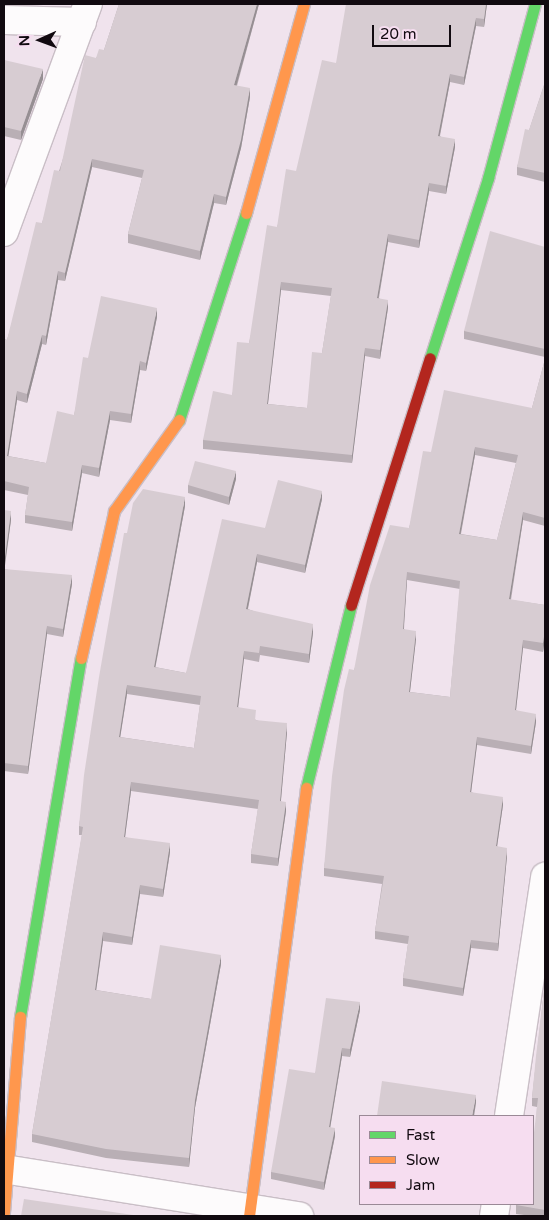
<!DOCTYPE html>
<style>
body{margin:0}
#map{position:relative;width:549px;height:1220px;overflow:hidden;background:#f0e3ed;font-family:"Varela Round",sans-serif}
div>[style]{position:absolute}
.roads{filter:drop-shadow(1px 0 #c9bec6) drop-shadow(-1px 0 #c9bec6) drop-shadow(0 1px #c9bec6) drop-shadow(0 -1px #c9bec6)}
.street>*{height:28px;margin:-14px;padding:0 14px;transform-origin:14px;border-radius:14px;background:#fdfbfc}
.fast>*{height:11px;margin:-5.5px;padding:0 5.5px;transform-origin:5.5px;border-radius:5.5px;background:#63d668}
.slow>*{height:11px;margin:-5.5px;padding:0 5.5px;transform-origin:5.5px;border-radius:5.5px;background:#ff974d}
.jam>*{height:11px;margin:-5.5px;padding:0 5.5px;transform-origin:5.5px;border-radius:5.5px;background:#b3261e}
.wall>*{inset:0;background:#b9afb5}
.shaded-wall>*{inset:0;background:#968f93}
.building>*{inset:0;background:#d7ccd2}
span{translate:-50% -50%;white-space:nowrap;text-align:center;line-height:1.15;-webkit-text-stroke:4px #f6ddf0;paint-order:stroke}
.frame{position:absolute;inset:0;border:5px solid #110a10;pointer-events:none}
.legend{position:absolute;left:359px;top:1115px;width:175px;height:90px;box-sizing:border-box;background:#f6ddf0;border:1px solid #9a8996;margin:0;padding:6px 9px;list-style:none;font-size:15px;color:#110a10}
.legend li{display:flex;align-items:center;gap:10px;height:25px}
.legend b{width:25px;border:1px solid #9a8996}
.north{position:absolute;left:15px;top:15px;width:50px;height:50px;-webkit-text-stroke:4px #f6ddf0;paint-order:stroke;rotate:268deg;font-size:14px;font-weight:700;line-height:20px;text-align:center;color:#110a10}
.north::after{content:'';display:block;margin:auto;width:18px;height:22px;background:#110a10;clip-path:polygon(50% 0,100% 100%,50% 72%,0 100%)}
.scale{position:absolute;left:372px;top:25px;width:79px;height:22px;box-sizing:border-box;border:2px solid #110a10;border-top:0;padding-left:6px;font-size:15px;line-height:18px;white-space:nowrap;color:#110a10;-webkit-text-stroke:4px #f6ddf0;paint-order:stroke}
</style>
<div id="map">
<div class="roads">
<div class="street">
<div style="left:4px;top:20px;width:78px;rotate:1.5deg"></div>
<div style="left:4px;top:232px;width:243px;rotate:-69.8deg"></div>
<div style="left:509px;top:1116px;width:242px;rotate:-81.4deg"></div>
<div style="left:4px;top:1169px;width:299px;rotate:9.1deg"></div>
<div style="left:494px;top:1216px;width:12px;rotate:-81deg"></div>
</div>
<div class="fast">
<div style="left:430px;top:358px;width:189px;rotate:-72.1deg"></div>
<div style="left:488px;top:178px;width:180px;rotate:-74.9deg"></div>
<div style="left:179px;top:420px;width:218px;rotate:-72.1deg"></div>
<div style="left:306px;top:788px;width:188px;rotate:-76.2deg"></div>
<div style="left:20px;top:1017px;width:364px;rotate:-80.4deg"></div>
</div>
<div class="slow">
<div style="left:246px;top:213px;width:217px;rotate:-74.5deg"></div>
<div style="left:81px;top:658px;width:151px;rotate:-77.3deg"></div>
<div style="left:114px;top:511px;width:112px;rotate:-54.5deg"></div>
<div style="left:4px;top:1212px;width:196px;rotate:-85.3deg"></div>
<div style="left:249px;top:1216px;width:432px;rotate:-82.4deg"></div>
</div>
<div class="jam">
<div style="left:351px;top:605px;width:259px;rotate:-72.3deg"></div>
</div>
</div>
<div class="wall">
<div style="clip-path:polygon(4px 4px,43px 4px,43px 5px,4px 5px)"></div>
<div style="clip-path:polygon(119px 4px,259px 4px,237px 86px,250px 97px,241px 148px,226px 205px,214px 203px,200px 260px,128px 243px,128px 234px,142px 178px,92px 167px,65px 281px,58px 280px,46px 345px,42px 344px,27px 403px,17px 400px,8px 456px,46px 463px,74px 415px,88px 358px,157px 317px,146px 371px,140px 370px,131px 423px,110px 420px,99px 477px,82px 473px,72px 531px,25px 523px,25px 515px,28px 495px,4px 490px,4px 339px,7px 340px,42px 223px,96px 58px,104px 50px)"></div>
<div style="clip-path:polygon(evenodd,487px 4px,484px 27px,476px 26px,464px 85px,450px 82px,440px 136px,455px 147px,446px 194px,429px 191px,419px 248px,388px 242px,379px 298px,388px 308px,380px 359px,365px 356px,352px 463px,203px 449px,203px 440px,232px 395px,249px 343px,277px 227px,336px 63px,487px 4px,281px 290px,331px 296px,322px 353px,307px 408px,268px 404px,281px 290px)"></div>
<div style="clip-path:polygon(4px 60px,43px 79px,21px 140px,4px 136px)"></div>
<div style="clip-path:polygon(545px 82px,545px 182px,517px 175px,517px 167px)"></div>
<div style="clip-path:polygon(545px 247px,545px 357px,464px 339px,464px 331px)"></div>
<div style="clip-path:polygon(evenodd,545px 359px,545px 526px,523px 520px,511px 600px,545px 605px,545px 638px,543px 652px,523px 648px,516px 710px,536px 722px,531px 754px,477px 745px,471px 792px,503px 805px,497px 846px,507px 856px,498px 951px,471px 948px,463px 996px,403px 986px,403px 978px,408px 944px,375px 939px,375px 931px,382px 884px,324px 876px,324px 868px,354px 670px,409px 528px,431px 452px,532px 408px,545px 359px,475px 455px,516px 463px,497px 540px,461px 534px,475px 455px,545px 359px,407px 580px,460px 589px,450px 697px,410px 692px,416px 639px,404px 629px,407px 580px)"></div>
<div style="clip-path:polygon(236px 479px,229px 505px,188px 493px,188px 485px)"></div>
<div style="clip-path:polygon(evenodd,322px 499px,305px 573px,257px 562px,248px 609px,313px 633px,309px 663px,260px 655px,259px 662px,244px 659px,238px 707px,256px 720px,287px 732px,281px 801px,286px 811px,278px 866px,251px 863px,251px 854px,258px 809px,131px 791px,125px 837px,170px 852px,163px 897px,140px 894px,132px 945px,103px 941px,96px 990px,151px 999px,221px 964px,195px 1108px,189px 1167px,106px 1158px,32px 1142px,32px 1134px,82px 835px,79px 835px,79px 826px,127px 533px,185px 506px,155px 667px,186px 673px,265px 528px,322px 499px,127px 694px,200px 705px,194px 748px,120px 737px,127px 694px)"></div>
<div style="clip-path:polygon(4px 510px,11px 520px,4px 569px,72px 584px,63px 637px,47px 634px,28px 774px,4px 771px)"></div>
<div style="clip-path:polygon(545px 982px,545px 1216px,532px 1216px,516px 1214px,516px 1205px,533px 1204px,537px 1107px,532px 1106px,532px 1098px)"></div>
<div style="clip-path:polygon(360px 1010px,350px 1057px,342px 1056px,330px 1127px,335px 1136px,324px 1190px,271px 1179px,271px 1172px,315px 1073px)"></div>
</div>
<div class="shaded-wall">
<div style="clip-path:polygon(257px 4px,259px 4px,234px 94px,234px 85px)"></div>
<div style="clip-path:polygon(486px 4px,487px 4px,484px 27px,484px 19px)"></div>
<div style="clip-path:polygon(476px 18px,476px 26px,464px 85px,464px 77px)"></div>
<div style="clip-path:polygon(43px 69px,43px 79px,21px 140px,21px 131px)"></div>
<div style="clip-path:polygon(450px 74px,450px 82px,438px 144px,438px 136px)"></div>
<div style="clip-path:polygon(250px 88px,250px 97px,241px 148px,226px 205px,226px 197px)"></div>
<div style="clip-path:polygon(455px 139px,455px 147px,446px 194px,446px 186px)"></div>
<div style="clip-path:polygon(92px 159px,92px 167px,65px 281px,65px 273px)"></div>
<div style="clip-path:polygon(429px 183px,429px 191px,419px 248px,419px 240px)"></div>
<div style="clip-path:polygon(214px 194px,214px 203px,200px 260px,200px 251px)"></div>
<div style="clip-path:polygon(388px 234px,388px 242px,377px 306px,377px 298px)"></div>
<div style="clip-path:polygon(58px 271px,58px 280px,46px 345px,46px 336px)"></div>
<div style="clip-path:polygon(281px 282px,281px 290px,267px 412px,267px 404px)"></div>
<div style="clip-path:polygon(388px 300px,388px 308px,380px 359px,380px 350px)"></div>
<div style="clip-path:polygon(157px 308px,157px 317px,146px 371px,146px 363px)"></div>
<div style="clip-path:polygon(42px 335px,42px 344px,27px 403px,27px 394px)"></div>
<div style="clip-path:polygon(365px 348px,365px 356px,352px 463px,352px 455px)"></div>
<div style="clip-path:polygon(140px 361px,140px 370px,131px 423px,131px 414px)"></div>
<div style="clip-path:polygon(17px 391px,17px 400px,7px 465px,7px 456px)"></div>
<div style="clip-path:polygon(110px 411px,110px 420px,99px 477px,99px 468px)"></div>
<div style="clip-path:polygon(475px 447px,475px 455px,459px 542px,459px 534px)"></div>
<div style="clip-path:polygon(82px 465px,82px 473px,72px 531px,72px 522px)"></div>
<div style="clip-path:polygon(236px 471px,236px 479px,229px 505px,229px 497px)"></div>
<div style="clip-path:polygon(322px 491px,322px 499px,305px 573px,305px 565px)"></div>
<div style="clip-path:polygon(185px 497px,185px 506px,154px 675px,154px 667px)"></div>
<div style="clip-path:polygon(11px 511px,11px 520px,4px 573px,4px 564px)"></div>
<div style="clip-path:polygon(523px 512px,523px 520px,509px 608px,509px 599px)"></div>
<div style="clip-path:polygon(257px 554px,257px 562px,246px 617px,246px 609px)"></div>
<div style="clip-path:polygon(407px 572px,407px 580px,403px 638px,403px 629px)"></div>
<div style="clip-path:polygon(72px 575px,72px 584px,63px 637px,63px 629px)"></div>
<div style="clip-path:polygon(313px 624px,313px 633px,309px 663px,309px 654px)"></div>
<div style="clip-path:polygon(47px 626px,47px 634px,28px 774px,28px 766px)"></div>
<div style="clip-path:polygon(545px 630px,545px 638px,543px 652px,543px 643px)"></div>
<div style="clip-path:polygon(416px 631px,416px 639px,409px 700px,409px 692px)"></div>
<div style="clip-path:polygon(523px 640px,523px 648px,515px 719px,515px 710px)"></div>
<div style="clip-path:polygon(244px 651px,244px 659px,237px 716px,237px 707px)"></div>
<div style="clip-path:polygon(127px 685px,127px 694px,119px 745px,119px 737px)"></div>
<div style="clip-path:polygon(536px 714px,536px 722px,531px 754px,531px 746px)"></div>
<div style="clip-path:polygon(287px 723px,287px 732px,280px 810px,280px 801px)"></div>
<div style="clip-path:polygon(477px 737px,477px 745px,470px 801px,470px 792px)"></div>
<div style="clip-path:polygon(131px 782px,131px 791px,124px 845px,124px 837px)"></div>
<div style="clip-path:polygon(503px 797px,503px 805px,496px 854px,496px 846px)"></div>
<div style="clip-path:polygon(286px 802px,286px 811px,278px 866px,278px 858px)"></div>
<div style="clip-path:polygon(170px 843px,170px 852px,163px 897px,163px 889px)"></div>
<div style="clip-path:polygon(507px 848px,507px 856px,498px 951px,498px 943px)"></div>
<div style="clip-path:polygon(140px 885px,140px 894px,132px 945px,132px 937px)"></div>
<div style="clip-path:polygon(103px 932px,103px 941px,95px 999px,95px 990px)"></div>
<div style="clip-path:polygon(471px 940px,471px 948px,463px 996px,463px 988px)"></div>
<div style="clip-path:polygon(221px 955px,221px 964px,195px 1108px,189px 1167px,189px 1158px,195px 1100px)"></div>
<div style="clip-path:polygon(360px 1002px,360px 1010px,350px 1057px,350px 1049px)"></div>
<div style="clip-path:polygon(342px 1048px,342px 1056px,329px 1135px,329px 1127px)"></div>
<div style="clip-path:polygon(476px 1095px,476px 1103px,474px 1116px,472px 1116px)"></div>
<div style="clip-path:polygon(335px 1128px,335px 1136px,324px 1190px,324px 1182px)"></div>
</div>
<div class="building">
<div style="clip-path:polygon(119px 4px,257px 4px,234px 85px,250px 88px,241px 140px,226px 197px,214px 194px,200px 251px,128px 234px,144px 170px,92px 159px,65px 273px,58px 271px,46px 336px,42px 335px,27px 394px,17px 391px,7px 456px,46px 463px,57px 411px,74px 415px,83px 357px,88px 358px,101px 296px,157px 308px,146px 363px,140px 361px,131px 414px,110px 411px,99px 468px,82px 465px,72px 522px,25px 515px,29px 487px,4px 481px,4px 339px,7px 340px,36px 222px,42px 223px,54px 170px,60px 171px,85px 55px,96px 58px,99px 49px,104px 50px)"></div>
<div style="clip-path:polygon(evenodd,346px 4px,486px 4px,484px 19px,476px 18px,464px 77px,450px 74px,438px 136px,455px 139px,446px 186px,429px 183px,419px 240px,388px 234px,377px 298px,388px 300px,380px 350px,365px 348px,352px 455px,203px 440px,213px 391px,232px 395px,237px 342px,249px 343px,267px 225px,277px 227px,286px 169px,296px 171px,322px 60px,336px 63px,346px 4px,281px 282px,332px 288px,322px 353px,312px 352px,307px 408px,267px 404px,281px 282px)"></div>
<div style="clip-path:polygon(4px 60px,43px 69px,21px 131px,4px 127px,4px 132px)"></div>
<div style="clip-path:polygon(545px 82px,545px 173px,517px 167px,525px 129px,529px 130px)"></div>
<div style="clip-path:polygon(490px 231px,545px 247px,545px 349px,464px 331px)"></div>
<div style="clip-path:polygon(evenodd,545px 359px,545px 518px,523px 512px,509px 599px,545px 605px,545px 630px,543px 643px,523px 640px,515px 710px,536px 714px,531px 746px,477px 737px,470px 792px,503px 797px,496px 846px,507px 848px,498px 943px,471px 940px,463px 988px,403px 978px,409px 936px,375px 931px,384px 876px,324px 868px,332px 776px,344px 690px,349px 669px,354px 670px,370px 585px,390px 525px,409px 528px,423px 451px,431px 452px,444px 390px,532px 408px,545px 359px,475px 447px,518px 455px,497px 540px,459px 534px,475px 447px,545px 359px,407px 572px,460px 581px,450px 697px,409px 692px,416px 631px,403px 629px,407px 572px)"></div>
<div style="clip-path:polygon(195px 461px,236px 471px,229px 497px,188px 485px)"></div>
<div style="clip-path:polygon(evenodd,278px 480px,322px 491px,305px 565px,257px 554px,246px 609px,313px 624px,309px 654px,260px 646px,259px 653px,244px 651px,237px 707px,256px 710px,255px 720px,287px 723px,280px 801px,286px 802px,278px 858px,251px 854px,259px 800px,131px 782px,124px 837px,170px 843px,163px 889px,140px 885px,132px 937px,103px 932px,95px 990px,151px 999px,160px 945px,221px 955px,195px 1100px,189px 1158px,106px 1149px,32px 1134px,83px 827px,79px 826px,84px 775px,99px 677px,124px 533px,127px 533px,133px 503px,143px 489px,185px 497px,154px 667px,186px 673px,222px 519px,265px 528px,278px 480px,127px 685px,201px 696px,194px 748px,119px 737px,127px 685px)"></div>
<div style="clip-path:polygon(4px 510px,11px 511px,4px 564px)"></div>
<div style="clip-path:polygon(4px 569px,72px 575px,63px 629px,47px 626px,28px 766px,4px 763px)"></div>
<div style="clip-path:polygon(545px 982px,545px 1210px,516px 1205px,517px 1204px,533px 1204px,533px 1141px,538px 1098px,532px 1098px,536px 1056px)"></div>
<div style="clip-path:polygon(326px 998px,360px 1002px,350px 1049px,342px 1048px,329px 1127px,335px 1128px,324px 1182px,271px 1172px,289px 1069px,315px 1073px)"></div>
<div style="clip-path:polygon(382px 1081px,476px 1095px,472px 1116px,377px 1116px)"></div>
<div style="clip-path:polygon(24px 1199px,140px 1216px,21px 1216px)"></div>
</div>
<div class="frame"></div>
<ul class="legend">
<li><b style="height:6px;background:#63d668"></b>Fast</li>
<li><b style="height:6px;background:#ff974d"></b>Slow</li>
<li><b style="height:6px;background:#b3261e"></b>Jam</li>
</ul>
<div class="north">N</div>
<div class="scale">20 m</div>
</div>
